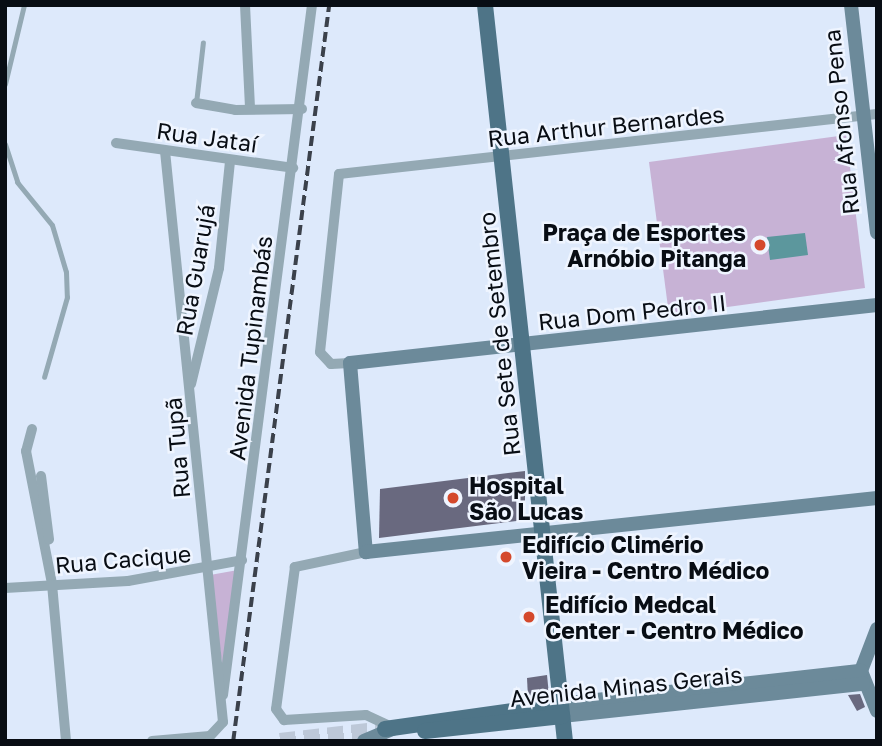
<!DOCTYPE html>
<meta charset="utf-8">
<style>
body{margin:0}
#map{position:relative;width:882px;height:746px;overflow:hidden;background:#dde9fb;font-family:"Golos Text",sans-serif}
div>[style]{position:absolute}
.green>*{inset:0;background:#c7b2d5}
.water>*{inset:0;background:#5c979d}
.building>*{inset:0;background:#69697f}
.primary-tunnel>*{height:16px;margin-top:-8px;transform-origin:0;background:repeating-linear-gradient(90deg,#bdc8d8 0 16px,transparent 0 24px)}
.lane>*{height:5px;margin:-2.5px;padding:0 2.5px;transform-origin:2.5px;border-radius:2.5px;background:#94a9b4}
.street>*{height:10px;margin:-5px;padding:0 5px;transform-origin:5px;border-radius:5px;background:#94a9b4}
.secondary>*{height:14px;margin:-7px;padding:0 7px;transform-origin:7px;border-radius:7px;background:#6c8a9a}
.primary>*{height:16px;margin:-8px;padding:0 8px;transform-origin:8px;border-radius:8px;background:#4e7487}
.rail>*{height:3.5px;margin-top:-1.75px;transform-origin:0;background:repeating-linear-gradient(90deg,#3b414b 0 10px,transparent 0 15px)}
.dots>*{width:19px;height:19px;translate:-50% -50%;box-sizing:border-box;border:4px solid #eff5ff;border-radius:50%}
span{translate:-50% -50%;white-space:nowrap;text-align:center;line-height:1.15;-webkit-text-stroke:5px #eff5ff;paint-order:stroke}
.street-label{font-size:23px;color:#080d14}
.poi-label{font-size:23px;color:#080d14;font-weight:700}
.right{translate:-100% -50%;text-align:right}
.left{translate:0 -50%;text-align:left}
.frame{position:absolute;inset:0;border:7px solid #080d14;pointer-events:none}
</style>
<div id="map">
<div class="green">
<div style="clip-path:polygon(846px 135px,865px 288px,669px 315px,649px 162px)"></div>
<div style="clip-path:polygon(238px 570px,224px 678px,210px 575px)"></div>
</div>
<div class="water">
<div style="clip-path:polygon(805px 233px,808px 255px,770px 260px,767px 237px)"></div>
</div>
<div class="building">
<div style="clip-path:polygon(525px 471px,525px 520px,379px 538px,380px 489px)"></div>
<div style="clip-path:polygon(547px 675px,549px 695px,528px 698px,527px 678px)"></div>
<div style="clip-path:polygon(848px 695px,860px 694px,865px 707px,857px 711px)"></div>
</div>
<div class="primary-tunnel">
<div style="left:280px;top:741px;width:106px;rotate:-6.5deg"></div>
</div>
<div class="lane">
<div style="left:5px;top:84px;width:81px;rotate:-76.5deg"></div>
<div style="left:196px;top:103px;width:61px;rotate:-83.5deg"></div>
<div style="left:5px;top:144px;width:40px;rotate:72deg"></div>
<div style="left:17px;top:182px;width:55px;rotate:50.9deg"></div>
<div style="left:52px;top:225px;width:49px;rotate:73.4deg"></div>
<div style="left:66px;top:272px;width:25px;rotate:88deg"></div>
<div style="left:67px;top:297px;width:83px;rotate:106deg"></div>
</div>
<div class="street">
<div style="left:245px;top:5px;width:101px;rotate:87.2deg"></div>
<div style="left:196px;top:103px;width:40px;rotate:10deg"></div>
<div style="left:235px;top:110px;width:67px;rotate:-0.9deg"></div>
<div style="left:116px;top:143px;width:179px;rotate:8deg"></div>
<div style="left:350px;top:363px;width:19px;rotate:177deg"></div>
<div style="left:331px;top:364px;width:16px;rotate:-133deg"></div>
<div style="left:320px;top:352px;width:179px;rotate:-83.9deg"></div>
<div style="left:339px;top:174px;width:541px;rotate:-6.36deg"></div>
<div style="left:191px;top:384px;width:119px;rotate:-76.4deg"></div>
<div style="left:219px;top:268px;width:108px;rotate:-84.1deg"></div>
<div style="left:32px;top:429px;width:23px;rotate:105deg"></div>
<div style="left:26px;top:451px;width:136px;rotate:78.9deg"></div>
<div style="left:52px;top:584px;width:158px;rotate:84.9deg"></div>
<div style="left:41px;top:476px;width:64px;rotate:82.8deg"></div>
<div style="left:366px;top:552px;width:73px;rotate:168.1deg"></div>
<div style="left:295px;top:567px;width:143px;rotate:97.6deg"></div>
<div style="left:276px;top:709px;width:14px;rotate:54deg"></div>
<div style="left:284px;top:720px;width:82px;rotate:-3.5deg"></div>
<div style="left:366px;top:715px;width:31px;rotate:25deg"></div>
<div style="left:5px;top:588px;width:123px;rotate:-3.3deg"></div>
<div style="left:128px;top:581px;width:116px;rotate:-10.4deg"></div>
<div style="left:223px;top:695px;width:696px;rotate:-82.65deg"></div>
<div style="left:152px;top:741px;width:58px;rotate:-4.9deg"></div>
<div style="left:210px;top:736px;width:19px;rotate:-47deg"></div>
<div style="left:223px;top:722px;width:574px;rotate:-95.8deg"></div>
</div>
<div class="secondary">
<div style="left:851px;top:5px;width:229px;rotate:83.5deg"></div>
<div style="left:877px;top:305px;width:530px;rotate:173.72deg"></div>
<div style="left:350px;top:363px;width:190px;rotate:85.2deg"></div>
<div style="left:366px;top:552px;width:514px;rotate:-6.03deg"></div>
<div style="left:877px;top:629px;width:45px;rotate:110.9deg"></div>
<div style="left:861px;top:671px;width:43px;rotate:68.2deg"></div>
<div style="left:560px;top:704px;width:303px;rotate:-6.3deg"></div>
<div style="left:562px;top:716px;width:303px;rotate:-6.1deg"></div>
<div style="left:364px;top:741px;width:33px;rotate:-23deg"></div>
</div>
<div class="primary">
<div style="left:485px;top:5px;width:740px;rotate:83.8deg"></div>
<div style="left:385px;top:729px;width:177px;rotate:-8.1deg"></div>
<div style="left:425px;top:731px;width:138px;rotate:-6.2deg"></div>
</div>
<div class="rail">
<div style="left:233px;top:741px;width:742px;rotate:-82.57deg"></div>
</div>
<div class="dots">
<div style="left:760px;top:245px;background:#d4492c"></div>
<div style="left:453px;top:498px;background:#d4492c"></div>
<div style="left:506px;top:557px;background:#d4492c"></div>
<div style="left:529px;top:617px;background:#d4492c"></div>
</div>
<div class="street-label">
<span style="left:841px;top:122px;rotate:-96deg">Rua Afonso Pena</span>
<span style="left:606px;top:126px;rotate:-6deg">Rua Arthur Bernardes</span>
<span style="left:207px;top:137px;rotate:8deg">Rua Jataí</span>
<span style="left:195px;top:270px;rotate:-80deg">Rua Guarujá</span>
<span style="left:632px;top:312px;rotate:-6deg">Rua Dom Pedro II</span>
<span style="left:499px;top:334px;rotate:-96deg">Rua Sete de Setembro</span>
<span style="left:250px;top:348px;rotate:-83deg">Avenida Tupinambás</span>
<span style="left:177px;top:448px;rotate:-95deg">Rua Tupã</span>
<span style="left:123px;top:559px;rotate:-5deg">Rua Cacique</span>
<span style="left:626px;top:686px;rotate:-6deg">Avenida Minas Gerais</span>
</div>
<div class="poi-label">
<span class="right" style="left:746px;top:245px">Praça de Esportes<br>Arnóbio Pitanga</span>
<span class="left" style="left:469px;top:498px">Hospital<br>São Lucas</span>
<span class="left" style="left:522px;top:557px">Edifício Climério<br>Vieira - Centro Médico</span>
<span class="left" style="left:545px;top:617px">Edifício Medcal<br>Center - Centro Médico</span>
</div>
<div class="frame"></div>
</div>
